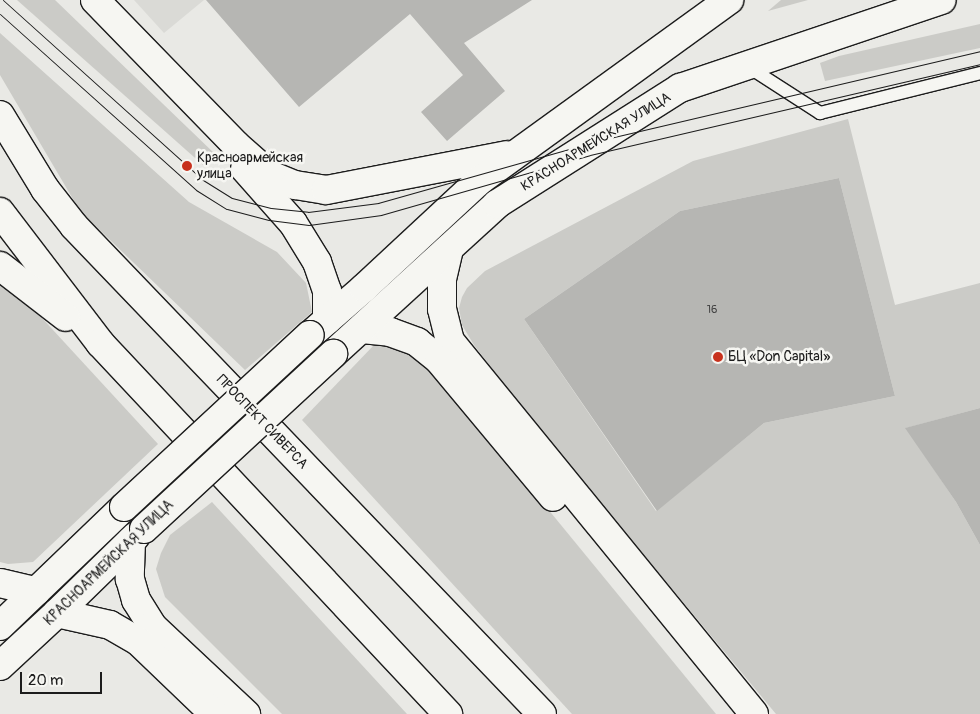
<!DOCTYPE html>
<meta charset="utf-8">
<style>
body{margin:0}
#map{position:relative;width:980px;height:714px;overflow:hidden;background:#e9e9e5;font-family:Pangolin,sans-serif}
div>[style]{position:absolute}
.built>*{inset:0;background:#dadad6}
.green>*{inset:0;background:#cbcbc7}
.building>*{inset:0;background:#b6b6b3}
.roads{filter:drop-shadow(1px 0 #1c1c1c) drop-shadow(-1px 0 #1c1c1c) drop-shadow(0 1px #1c1c1c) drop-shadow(0 -1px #1c1c1c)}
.lane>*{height:12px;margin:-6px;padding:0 6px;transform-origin:6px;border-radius:6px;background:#f6f6f2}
.secondary>*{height:28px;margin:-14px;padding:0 14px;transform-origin:14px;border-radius:14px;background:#f6f6f2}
.primary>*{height:28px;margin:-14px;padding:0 14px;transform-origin:14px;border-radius:14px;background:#f6f6f2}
.tram>*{height:1px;margin:-0.5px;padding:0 0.5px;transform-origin:0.5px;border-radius:0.5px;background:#1c1c1c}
.bridges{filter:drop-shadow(1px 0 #1c1c1c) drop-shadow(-1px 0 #1c1c1c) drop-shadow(0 1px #1c1c1c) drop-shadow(0 -1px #1c1c1c)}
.primary-bridge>*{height:28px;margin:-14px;padding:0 14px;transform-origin:14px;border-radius:14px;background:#f6f6f2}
.dots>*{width:14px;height:14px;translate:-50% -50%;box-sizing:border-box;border:2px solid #f6f6f2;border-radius:50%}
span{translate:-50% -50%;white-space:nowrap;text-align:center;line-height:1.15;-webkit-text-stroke:5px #f6f6f2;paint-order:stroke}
.number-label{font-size:11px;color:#424242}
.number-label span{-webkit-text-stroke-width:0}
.street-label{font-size:14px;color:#1c1c1c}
.poi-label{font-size:14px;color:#1c1c1c}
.left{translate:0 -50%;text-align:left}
.scale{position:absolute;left:20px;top:672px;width:82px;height:22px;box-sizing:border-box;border:2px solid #1c1c1c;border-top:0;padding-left:6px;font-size:15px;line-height:18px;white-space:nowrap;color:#1c1c1c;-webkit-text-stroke:4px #f6f6f2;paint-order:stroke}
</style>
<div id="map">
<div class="built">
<div style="clip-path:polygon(134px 0,204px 0,164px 33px)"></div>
</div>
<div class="green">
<div style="clip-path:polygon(17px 0,55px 0,215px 154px,203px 165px)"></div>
<div style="clip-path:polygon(781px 0,808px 0,768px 11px)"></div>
<div style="clip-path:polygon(980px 24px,980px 48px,825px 81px,820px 63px,839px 56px)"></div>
<div style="clip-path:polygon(0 33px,189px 202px,277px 252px,306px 283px,312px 312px,245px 370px,80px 211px,0 75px)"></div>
<div style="clip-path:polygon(evenodd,848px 119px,895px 305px,980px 283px,980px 408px,906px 428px,956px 502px,980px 545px,980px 714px,776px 714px,530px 418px,474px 345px,462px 325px,459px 308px,462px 297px,467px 288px,485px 271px,693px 161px,848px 119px,839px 178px,895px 396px,764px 423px,656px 511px,524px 319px,680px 211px,839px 178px)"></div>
<div style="clip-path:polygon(0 285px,30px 305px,158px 444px,33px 562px,8px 564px,0 562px)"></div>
<div style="clip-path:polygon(374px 345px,397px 347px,424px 358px,716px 714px,572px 714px,302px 420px)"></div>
<div style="clip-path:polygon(212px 502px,407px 714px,282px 714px,165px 597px,156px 569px,161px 553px,170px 535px)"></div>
</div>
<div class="building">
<div style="clip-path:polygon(206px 0,532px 0,464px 43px,505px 91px,447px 141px,421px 112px,463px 75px,410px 14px,299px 107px)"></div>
<div style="clip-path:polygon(839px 178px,895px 396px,764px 423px,657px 511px,524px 319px,680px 211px)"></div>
<div style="clip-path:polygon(980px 408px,980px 545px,956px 502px,905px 428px)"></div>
</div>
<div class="roads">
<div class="lane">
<div style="left:747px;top:66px;width:87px;rotate:32.8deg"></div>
<div style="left:820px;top:113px;width:165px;rotate:-14deg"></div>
</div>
<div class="secondary">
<div style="left:0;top:666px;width:78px;rotate:-42.9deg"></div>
</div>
<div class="primary">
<div style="left:95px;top:0;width:202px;rotate:45.8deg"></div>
<div style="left:236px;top:145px;width:45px;rotate:41.4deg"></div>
<div style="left:270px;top:175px;width:27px;rotate:22deg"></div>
<div style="left:295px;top:185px;width:31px;rotate:9deg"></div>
<div style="left:326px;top:190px;width:184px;rotate:-10.9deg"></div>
<div style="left:0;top:115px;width:87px;rotate:58.7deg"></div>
<div style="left:45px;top:189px;width:47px;rotate:51.9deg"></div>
<div style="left:74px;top:226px;width:676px;rotate:46.2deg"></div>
<div style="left:245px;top:169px;width:72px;rotate:48.4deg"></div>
<div style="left:293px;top:223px;width:46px;rotate:58.4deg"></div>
<div style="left:317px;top:262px;width:31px;rotate:71deg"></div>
<div style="left:327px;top:291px;width:29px;rotate:90deg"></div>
<div style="left:0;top:212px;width:165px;rotate:52.6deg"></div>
<div style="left:100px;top:343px;width:509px;rotate:46.83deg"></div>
<div style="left:449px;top:249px;width:31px;rotate:103deg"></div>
<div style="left:442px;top:279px;width:30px;rotate:90deg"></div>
<div style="left:442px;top:309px;width:33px;rotate:76deg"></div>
<div style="left:450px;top:341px;width:481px;rotate:50.8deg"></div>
<div style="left:0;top:266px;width:83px;rotate:37.7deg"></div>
<div style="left:362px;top:329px;width:28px;rotate:6deg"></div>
<div style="left:390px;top:332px;width:29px;rotate:20deg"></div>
<div style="left:417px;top:342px;width:28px;rotate:39deg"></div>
<div style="left:439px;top:360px;width:178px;rotate:50.2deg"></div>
<div style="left:310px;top:335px;width:72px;rotate:-41deg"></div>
<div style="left:364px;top:288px;width:157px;rotate:-42.9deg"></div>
<div style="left:479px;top:181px;width:309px;rotate:-35.9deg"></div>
<div style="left:333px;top:354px;width:222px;rotate:-42.4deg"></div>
<div style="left:497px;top:204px;width:217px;rotate:-32.4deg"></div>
<div style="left:680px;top:88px;width:276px;rotate:-18.6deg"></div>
<div style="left:131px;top:541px;width:38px;rotate:92deg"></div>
<div style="left:130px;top:579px;width:22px;rotate:74deg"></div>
<div style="left:136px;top:600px;width:31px;rotate:58deg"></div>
<div style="left:152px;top:626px;width:129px;rotate:43.1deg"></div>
<div style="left:0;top:583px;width:37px;rotate:13deg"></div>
<div style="left:57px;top:613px;width:54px;rotate:12.8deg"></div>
<div style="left:110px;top:625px;width:34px;rotate:30deg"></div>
<div style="left:139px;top:642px;width:104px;rotate:43.8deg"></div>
<div style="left:57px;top:613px;width:110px;rotate:-44.3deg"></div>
<div style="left:0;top:626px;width:172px;rotate:-43.8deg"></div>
</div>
</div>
<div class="tram">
<div style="left:3px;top:0;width:269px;rotate:42deg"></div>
<div style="left:203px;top:180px;width:34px;rotate:32deg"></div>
<div style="left:232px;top:198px;width:40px;rotate:14.4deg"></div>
<div style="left:271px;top:208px;width:37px;rotate:6deg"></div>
<div style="left:308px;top:212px;width:71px;rotate:-7.3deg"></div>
<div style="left:378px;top:203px;width:228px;rotate:-15.8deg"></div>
<div style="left:597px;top:141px;width:393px;rotate:-13.2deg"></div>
<div style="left:0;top:14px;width:263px;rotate:41.9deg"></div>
<div style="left:196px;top:190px;width:36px;rotate:32deg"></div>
<div style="left:227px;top:209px;width:43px;rotate:14.7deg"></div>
<div style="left:269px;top:220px;width:40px;rotate:7.1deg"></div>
<div style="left:309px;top:225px;width:73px;rotate:-7.9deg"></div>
<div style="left:381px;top:215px;width:217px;rotate:-16deg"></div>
<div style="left:590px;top:155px;width:400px;rotate:-13.1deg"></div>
</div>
<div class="bridges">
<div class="primary-bridge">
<div style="left:124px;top:507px;width:253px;rotate:-42.8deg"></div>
<div style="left:144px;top:529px;width:258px;rotate:-42.8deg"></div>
</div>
</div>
<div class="dots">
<div style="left:187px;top:166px;background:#c8321e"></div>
<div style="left:718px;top:357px;background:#c8321e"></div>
</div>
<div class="number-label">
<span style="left:712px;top:310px">16</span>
</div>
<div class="street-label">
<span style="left:596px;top:142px;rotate:-32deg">КРАСНОАРМЕЙСКАЯ УЛИЦА</span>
<span style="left:262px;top:422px;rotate:46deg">ПРОСПЕКТ СИВЕРСА</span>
<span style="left:109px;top:563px;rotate:-44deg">КРАСНОАРМЕЙСКАЯ УЛИЦА</span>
</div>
<div class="poi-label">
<span class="left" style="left:197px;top:166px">Красноармейская<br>улица</span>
<span class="left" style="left:728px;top:357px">БЦ «Don Capital»</span>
</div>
<div class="scale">20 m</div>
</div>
